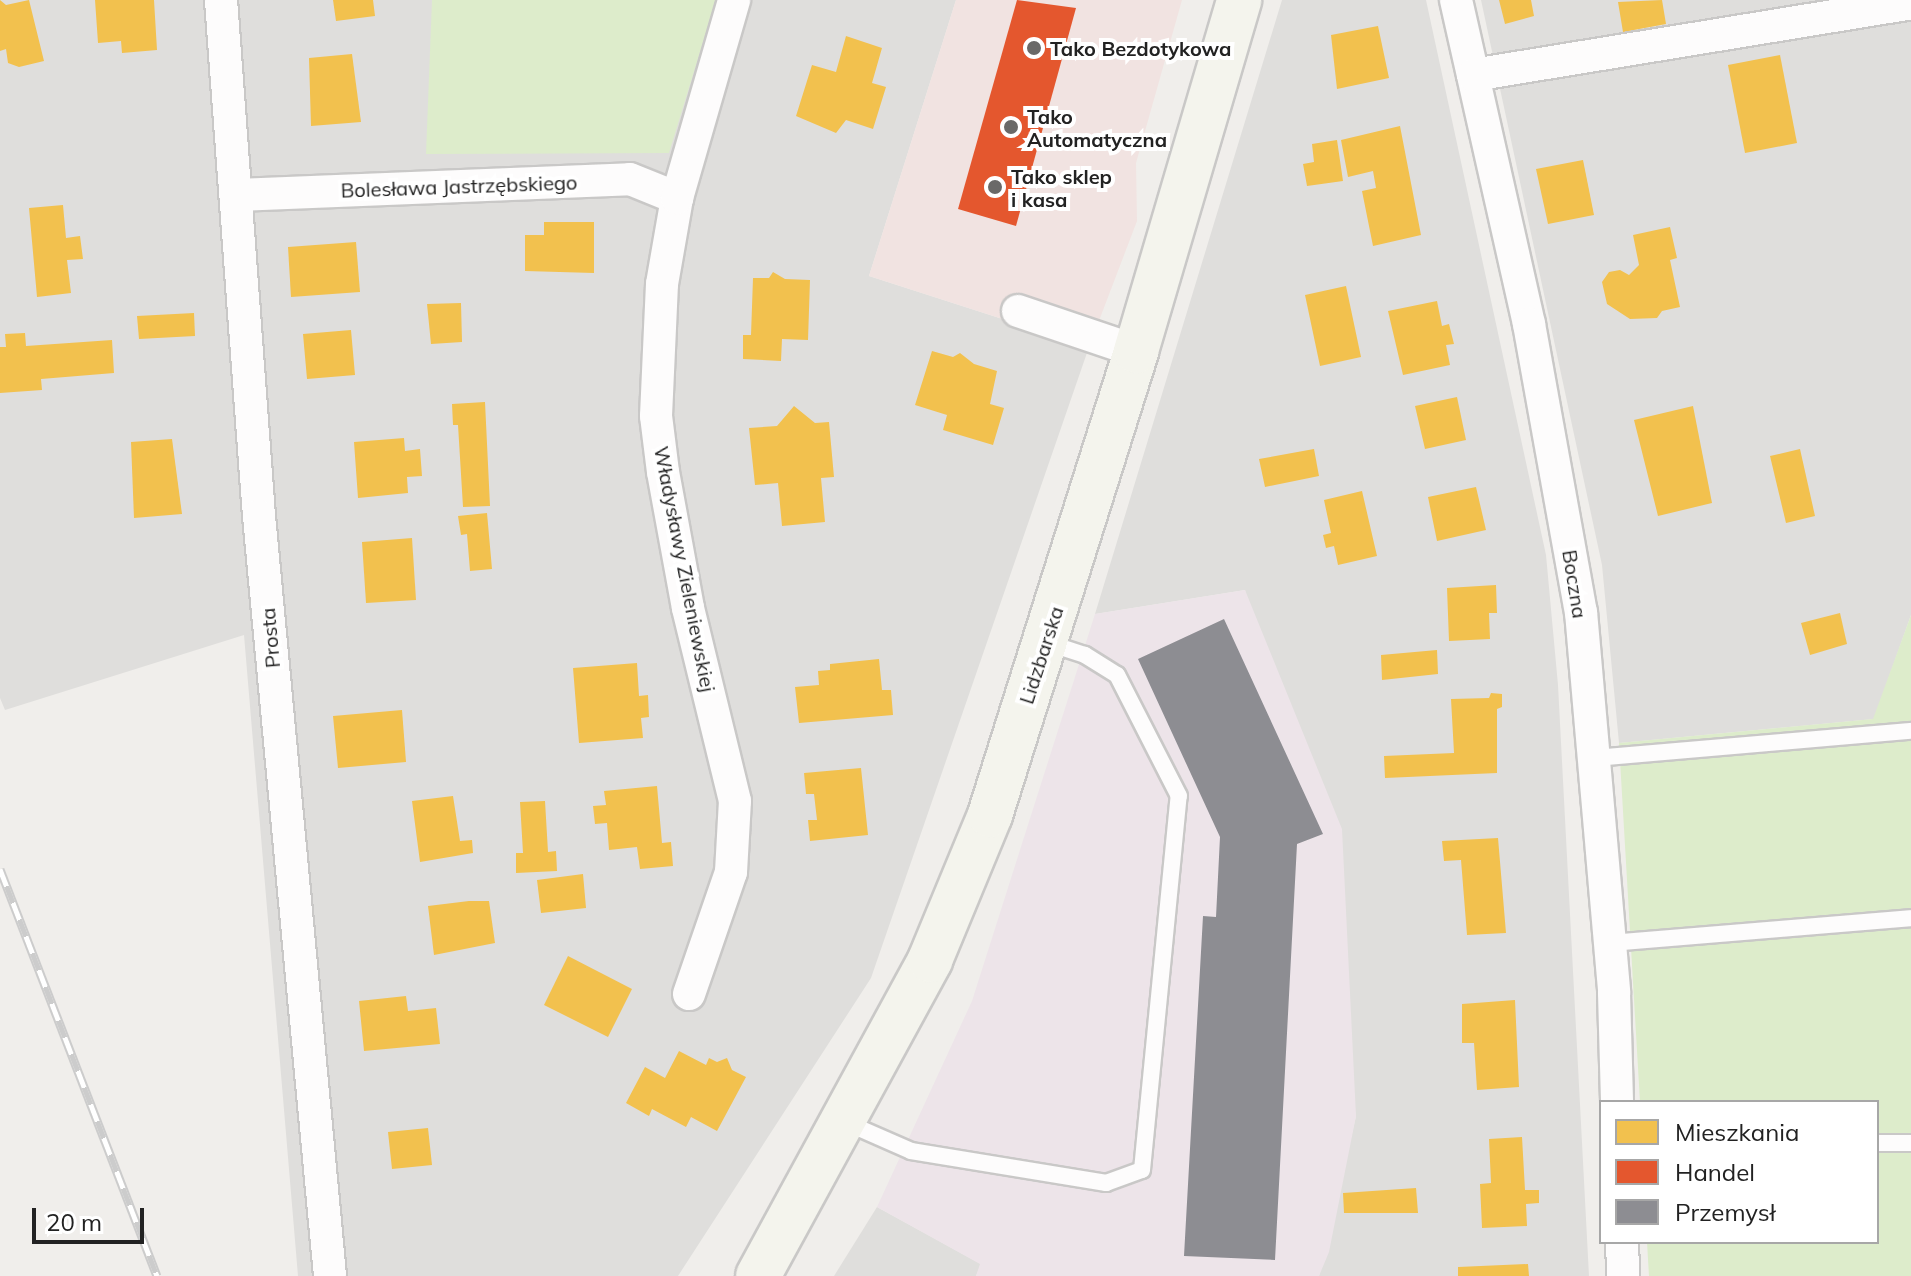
<!DOCTYPE html>
<meta charset="utf-8">
<style>
body{margin:0}
#map{position:relative;width:1911px;height:1276px;overflow:hidden;background:#f0eeeb;font-family:Mulish,sans-serif}
div>[style]{position:absolute}
.residential>*{inset:0;background:#dfdedc}
.commercial>*{inset:0;background:#f1e3e1}
.industrial>*{inset:0;background:#ede4e9}
.grass>*{inset:0;background:#ddeccb}
.homes>*{inset:0;background:#f2c14e}
.shops>*{inset:0;background:#e4572e}
.industry>*{inset:0;background:#8d8d92}
.roads{filter:drop-shadow(2px 0 #c9c8c7) drop-shadow(-2px 0 #c9c8c7) drop-shadow(0 2px #c9c8c7) drop-shadow(0 -2px #c9c8c7)}
.lane>*{height:16px;margin:-8px;padding:0 8px;transform-origin:8px;border-radius:8px;background:#fdfcfc}
.street>*{height:32px;margin:-16px;padding:0 16px;transform-origin:16px;border-radius:16px;background:#fdfcfc}
.secondary>*{height:44px;margin:-22px;padding:0 22px;transform-origin:22px;border-radius:22px;background:#f4f4ed}
.rail>*{height:9px;margin-top:-4.5px;transform-origin:0;background:repeating-linear-gradient(90deg,#fff 0 18px,#ccc 0 36px);box-sizing:border-box;border-block:2px solid #ccc}
.dots>*{width:22px;height:22px;translate:-50% -50%;box-sizing:border-box;border:4px solid #fff;border-radius:50%}
span{translate:-50% -50%;white-space:nowrap;text-align:center;line-height:1.15;-webkit-text-stroke:8px #fff;paint-order:stroke}
.poi-label{font-size:20px;color:#222;font-weight:700}
.left{translate:0 -50%;text-align:left}
.street-label{font-size:20px;color:#222}
.legend{position:absolute;left:1599px;top:1100px;width:280px;height:144px;box-sizing:border-box;background:#fff;border:2px solid #a7a7a7;margin:0;padding:10px 14px;list-style:none;font-size:24px;color:#222}
.legend li{display:flex;align-items:center;gap:16px;height:40px}
.legend b{width:40px;border:2px solid #a7a7a7}
.scale{position:absolute;left:32px;top:1208px;width:112px;height:36px;box-sizing:border-box;border:4px solid #222;border-top:0;padding-left:10px;font-size:24px;line-height:28px;white-space:nowrap;color:#222;-webkit-text-stroke:6px #fff;paint-order:stroke}
</style>
<div id="map">
<div class="residential">
<div style="clip-path:polygon(0 0,956px 0,869px 276px,1089px 347px,871px 978px,678px 1276px,298px 1276px,244px 635px,5px 710px,0 698px)"></div>
<div style="clip-path:polygon(1282px 0,1426px 0,1546px 555px,1558px 685px,1589px 1276px,1319px 1276px,1356px 1116px,1245px 590px,1095px 614px)"></div>
<div style="clip-path:polygon(1481px 0,1911px 0,1911px 615px,1874px 719px,1619px 743px,1602px 565px)"></div>
<div style="clip-path:polygon(877px 1207px,981px 1264px,976px 1276px,834px 1276px)"></div>
</div>
<div class="commercial">
<div style="clip-path:polygon(956px 0,1182px 0,1136px 163px,1137px 221px,1089px 347px,869px 276px)"></div>
</div>
<div class="industrial">
<div style="clip-path:polygon(1245px 590px,1342px 829px,1356px 1116px,1329px 1252px,1319px 1276px,976px 1276px,980px 1264px,877px 1207px,972px 1001px,1095px 614px)"></div>
</div>
<div class="grass">
<div style="clip-path:polygon(432px 0,716px 0,669px 153px,426px 154px)"></div>
<div style="clip-path:polygon(1911px 615px,1911px 1276px,1649px 1276px,1647px 1242px,1877px 1242px,1877px 1102px,1640px 1102px,1619px 743px,1873px 719px)"></div>
</div>
<div class="homes">
<div style="clip-path:polygon(0 0,6px 5px,29px 0,44px 61px,19px 67px,8px 63px,6px 49px,0 51px)"></div>
<div style="clip-path:polygon(95px 0,154px 0,157px 50px,122px 53px,121px 41px,98px 43px)"></div>
<div style="clip-path:polygon(333px 0,373px 0,375px 16px,336px 21px)"></div>
<div style="clip-path:polygon(1499px 0,1531px 0,1534px 16px,1505px 24px)"></div>
<div style="clip-path:polygon(1662px 0,1666px 24px,1623px 32px,1618px 2px)"></div>
<div style="clip-path:polygon(1378px 26px,1389px 78px,1337px 89px,1331px 35px)"></div>
<div style="clip-path:polygon(846px 36px,882px 48px,872px 83px,886px 87px,873px 129px,846px 120px,836px 133px,796px 116px,812px 65px,836px 72px)"></div>
<div style="clip-path:polygon(352px 54px,361px 122px,311px 126px,309px 58px)"></div>
<div style="clip-path:polygon(1780px 55px,1797px 143px,1745px 153px,1728px 65px)"></div>
<div style="clip-path:polygon(1400px 126px,1421px 235px,1373px 246px,1362px 191px,1376px 188px,1373px 171px,1348px 177px,1341px 140px)"></div>
<div style="clip-path:polygon(1337px 140px,1343px 181px,1307px 186px,1303px 164px,1314px 162px,1312px 144px)"></div>
<div style="clip-path:polygon(1583px 160px,1594px 215px,1548px 224px,1536px 169px)"></div>
<div style="clip-path:polygon(63px 205px,66px 238px,80px 236px,83px 259px,67px 260px,71px 293px,37px 297px,29px 208px)"></div>
<div style="clip-path:polygon(544px 222px,594px 222px,594px 273px,525px 271px,525px 235px,544px 235px)"></div>
<div style="clip-path:polygon(1670px 227px,1677px 258px,1670px 260px,1680px 307px,1662px 311px,1657px 318px,1630px 319px,1607px 304px,1602px 282px,1609px 272px,1620px 270px,1629px 275px,1639px 265px,1633px 235px)"></div>
<div style="clip-path:polygon(356px 242px,360px 292px,291px 297px,288px 247px)"></div>
<div style="clip-path:polygon(773px 272px,785px 279px,810px 280px,808px 340px,782px 339px,781px 361px,743px 359px,743px 335px,751px 335px,753px 278px,769px 278px)"></div>
<div style="clip-path:polygon(1346px 286px,1361px 357px,1320px 366px,1305px 295px)"></div>
<div style="clip-path:polygon(1437px 301px,1442px 326px,1449px 324px,1454px 344px,1446px 345px,1450px 365px,1403px 375px,1388px 311px)"></div>
<div style="clip-path:polygon(461px 303px,462px 342px,431px 344px,427px 304px)"></div>
<div style="clip-path:polygon(194px 313px,195px 336px,139px 339px,137px 316px)"></div>
<div style="clip-path:polygon(351px 330px,355px 375px,307px 379px,303px 334px)"></div>
<div style="clip-path:polygon(25px 333px,26px 346px,112px 340px,114px 373px,41px 379px,42px 390px,0 393px,0 347px,6px 347px,5px 334px)"></div>
<div style="clip-path:polygon(932px 351px,953px 357px,960px 353px,974px 364px,997px 371px,990px 404px,1004px 408px,993px 445px,943px 430px,947px 415px,915px 405px)"></div>
<div style="clip-path:polygon(1457px 397px,1466px 440px,1425px 449px,1415px 406px)"></div>
<div style="clip-path:polygon(485px 402px,490px 506px,463px 507px,458px 425px,453px 425px,452px 404px)"></div>
<div style="clip-path:polygon(794px 406px,815px 423px,829px 422px,834px 477px,821px 478px,825px 522px,782px 526px,778px 483px,755px 485px,749px 428px,777px 426px)"></div>
<div style="clip-path:polygon(1693px 406px,1712px 503px,1658px 516px,1634px 420px)"></div>
<div style="clip-path:polygon(404px 438px,405px 451px,420px 449px,422px 476px,407px 477px,408px 493px,358px 498px,354px 442px)"></div>
<div style="clip-path:polygon(172px 439px,182px 514px,134px 518px,131px 442px)"></div>
<div style="clip-path:polygon(1314px 449px,1319px 476px,1265px 487px,1259px 459px)"></div>
<div style="clip-path:polygon(1800px 449px,1815px 516px,1786px 523px,1770px 456px)"></div>
<div style="clip-path:polygon(1476px 487px,1486px 530px,1437px 541px,1428px 497px)"></div>
<div style="clip-path:polygon(1362px 491px,1377px 556px,1338px 565px,1334px 546px,1326px 548px,1323px 535px,1331px 533px,1324px 500px)"></div>
<div style="clip-path:polygon(487px 513px,492px 569px,470px 571px,467px 534px,461px 535px,458px 516px)"></div>
<div style="clip-path:polygon(412px 538px,416px 600px,366px 603px,362px 542px)"></div>
<div style="clip-path:polygon(1496px 585px,1497px 613px,1489px 613px,1490px 639px,1449px 641px,1447px 588px)"></div>
<div style="clip-path:polygon(1840px 613px,1847px 644px,1810px 655px,1801px 623px)"></div>
<div style="clip-path:polygon(1437px 650px,1438px 674px,1382px 680px,1381px 655px)"></div>
<div style="clip-path:polygon(879px 659px,882px 690px,891px 690px,893px 715px,799px 723px,795px 687px,819px 685px,818px 671px,830px 670px,830px 664px)"></div>
<div style="clip-path:polygon(637px 663px,639px 696px,648px 695px,649px 717px,641px 718px,643px 738px,579px 743px,573px 668px)"></div>
<div style="clip-path:polygon(1491px 693px,1502px 694px,1502px 707px,1497px 709px,1497px 773px,1385px 778px,1384px 756px,1454px 753px,1451px 699px,1489px 698px)"></div>
<div style="clip-path:polygon(402px 710px,406px 762px,338px 768px,333px 716px)"></div>
<div style="clip-path:polygon(861px 768px,868px 835px,810px 841px,808px 820px,817px 820px,814px 794px,806px 794px,804px 773px)"></div>
<div style="clip-path:polygon(657px 786px,662px 843px,671px 842px,673px 866px,640px 869px,637px 847px,609px 850px,607px 823px,595px 824px,593px 806px,606px 805px,604px 791px)"></div>
<div style="clip-path:polygon(453px 796px,460px 841px,472px 840px,473px 853px,420px 862px,412px 801px)"></div>
<div style="clip-path:polygon(545px 801px,548px 852px,556px 851px,557px 871px,516px 873px,516px 853px,523px 853px,520px 802px)"></div>
<div style="clip-path:polygon(1498px 838px,1506px 933px,1467px 935px,1461px 860px,1444px 861px,1442px 841px)"></div>
<div style="clip-path:polygon(583px 874px,586px 908px,541px 913px,537px 880px)"></div>
<div style="clip-path:polygon(469px 901px,489px 901px,495px 943px,434px 955px,428px 906px)"></div>
<div style="clip-path:polygon(568px 956px,632px 989px,608px 1037px,544px 1005px)"></div>
<div style="clip-path:polygon(406px 996px,408px 1011px,436px 1008px,440px 1044px,364px 1051px,359px 1001px)"></div>
<div style="clip-path:polygon(1515px 1000px,1519px 1087px,1477px 1090px,1474px 1043px,1462px 1043px,1462px 1004px)"></div>
<div style="clip-path:polygon(679px 1051px,706px 1065px,709px 1058px,717px 1062px,727px 1058px,732px 1070px,746px 1077px,717px 1131px,691px 1117px,686px 1127px,652px 1109px,649px 1116px,626px 1103px,645px 1067px,665px 1078px)"></div>
<div style="clip-path:polygon(428px 1128px,432px 1165px,392px 1169px,388px 1132px)"></div>
<div style="clip-path:polygon(1522px 1137px,1525px 1190px,1539px 1190px,1539px 1203px,1526px 1204px,1527px 1226px,1482px 1228px,1480px 1184px,1491px 1183px,1489px 1139px)"></div>
<div style="clip-path:polygon(1416px 1188px,1418px 1213px,1344px 1213px,1343px 1193px)"></div>
<div style="clip-path:polygon(1528px 1264px,1529px 1276px,1458px 1276px,1458px 1267px)"></div>
</div>
<div class="shops">
<div style="clip-path:polygon(1017px 0,1076px 8px,1016px 226px,958px 209px)"></div>
</div>
<div class="industry">
<div style="clip-path:polygon(1224px 619px,1323px 834px,1297px 844px,1275px 1260px,1184px 1256px,1203px 916px,1216px 917px,1220px 837px,1138px 659px)"></div>
</div>
<div class="roads">
<div class="lane">
<div style="left:1594px;top:758px;width:318px;rotate:-4.9deg"></div>
<div style="left:1609px;top:943px;width:303px;rotate:-4.7deg"></div>
<div style="left:845px;top:1122px;width:72px;rotate:23.7deg"></div>
<div style="left:911px;top:1151px;width:198px;rotate:9.3deg"></div>
<div style="left:1106px;top:1183px;width:38px;rotate:-20deg"></div>
<div style="left:1142px;top:1170px;width:376px;rotate:-84.4deg"></div>
<div style="left:1179px;top:796px;width:136px;rotate:-117.1deg"></div>
<div style="left:1117px;top:675px;width:38px;rotate:-148deg"></div>
<div style="left:1085px;top:655px;width:40px;rotate:-162deg"></div>
<div style="left:1877px;top:1143px;width:34px"></div>
</div>
<div class="street">
<div style="left:221px;top:0;width:517px;rotate:85.79deg"></div>
<div style="left:259px;top:516px;width:763px;rotate:84.66deg"></div>
<div style="left:1456px;top:0;width:332px;rotate:77.3deg"></div>
<div style="left:1529px;top:324px;width:293px;rotate:79.8deg"></div>
<div style="left:1581px;top:612px;width:382px;rotate:85deg"></div>
<div style="left:1614px;top:993px;width:109px;rotate:88.4deg"></div>
<div style="left:1473px;top:75px;width:444px;rotate:-9.3deg"></div>
<div style="left:237px;top:195px;width:393px;rotate:-2.3deg"></div>
<div style="left:630px;top:179px;width:51px;rotate:22deg"></div>
<div style="left:1018px;top:311px;width:125px;rotate:18.7deg"></div>
<div style="left:689px;top:994px;width:129px;rotate:-71deg"></div>
<div style="left:731px;top:872px;width:71px;rotate:-86.8deg"></div>
<div style="left:735px;top:801px;width:199px;rotate:-103.7deg"></div>
<div style="left:688px;top:608px;width:138px;rotate:-100.4deg"></div>
<div style="left:663px;top:472px;width:56px;rotate:-97.1deg"></div>
<div style="left:656px;top:416px;width:132px;rotate:-87.4deg"></div>
<div style="left:662px;top:284px;width:87px;rotate:-80.1deg"></div>
<div style="left:677px;top:198px;width:206px;rotate:-73.9deg"></div>
<div style="left:1622px;top:1242px;width:34px;rotate:88deg"></div>
</div>
<div class="secondary">
<div style="left:758px;top:1276px;width:360px;rotate:-61.4deg"></div>
<div style="left:930px;top:960px;width:157px;rotate:-67.5deg"></div>
<div style="left:990px;top:815px;width:486px;rotate:-72.5deg"></div>
<div style="left:1136px;top:351px;width:366px;rotate:-73.6deg"></div>
</div>
</div>
<div class="rail">
<div style="left:0;top:869px;width:436px;rotate:68.9deg"></div>
</div>
<div class="dots">
<div style="left:1034px;top:48px;background:#6a6968"></div>
<div style="left:1011px;top:127px;background:#6a6968"></div>
<div style="left:995px;top:187px;background:#6a6968"></div>
</div>
<div class="poi-label">
<span class="left" style="left:1050px;top:48px">Tako Bezdotykowa</span>
<span class="left" style="left:1027px;top:128px">Tako<br>Automatyczna</span>
<span class="left" style="left:1011px;top:188px">Tako sklep<br>i kasa</span>
</div>
<div class="street-label">
<span style="left:459px;top:186px;rotate:-2deg">Bolesława Jastrzębskiego</span>
<span style="left:685px;top:569px;rotate:79deg">Władysławy Zieleniewskiej</span>
<span style="left:1575px;top:584px;rotate:81deg">Boczna</span>
<span style="left:270px;top:638px;rotate:-95deg">Prosta</span>
<span style="left:1041px;top:655px;rotate:-72deg">Lidzbarska</span>
</div>
<ul class="legend">
<li><b style="height:22px;background:#f2c14e"></b>Mieszkania</li>
<li><b style="height:22px;background:#e4572e"></b>Handel</li>
<li><b style="height:22px;background:#8d8d92"></b>Przemysł</li>
</ul>
<div class="scale">20 m</div>
</div>
